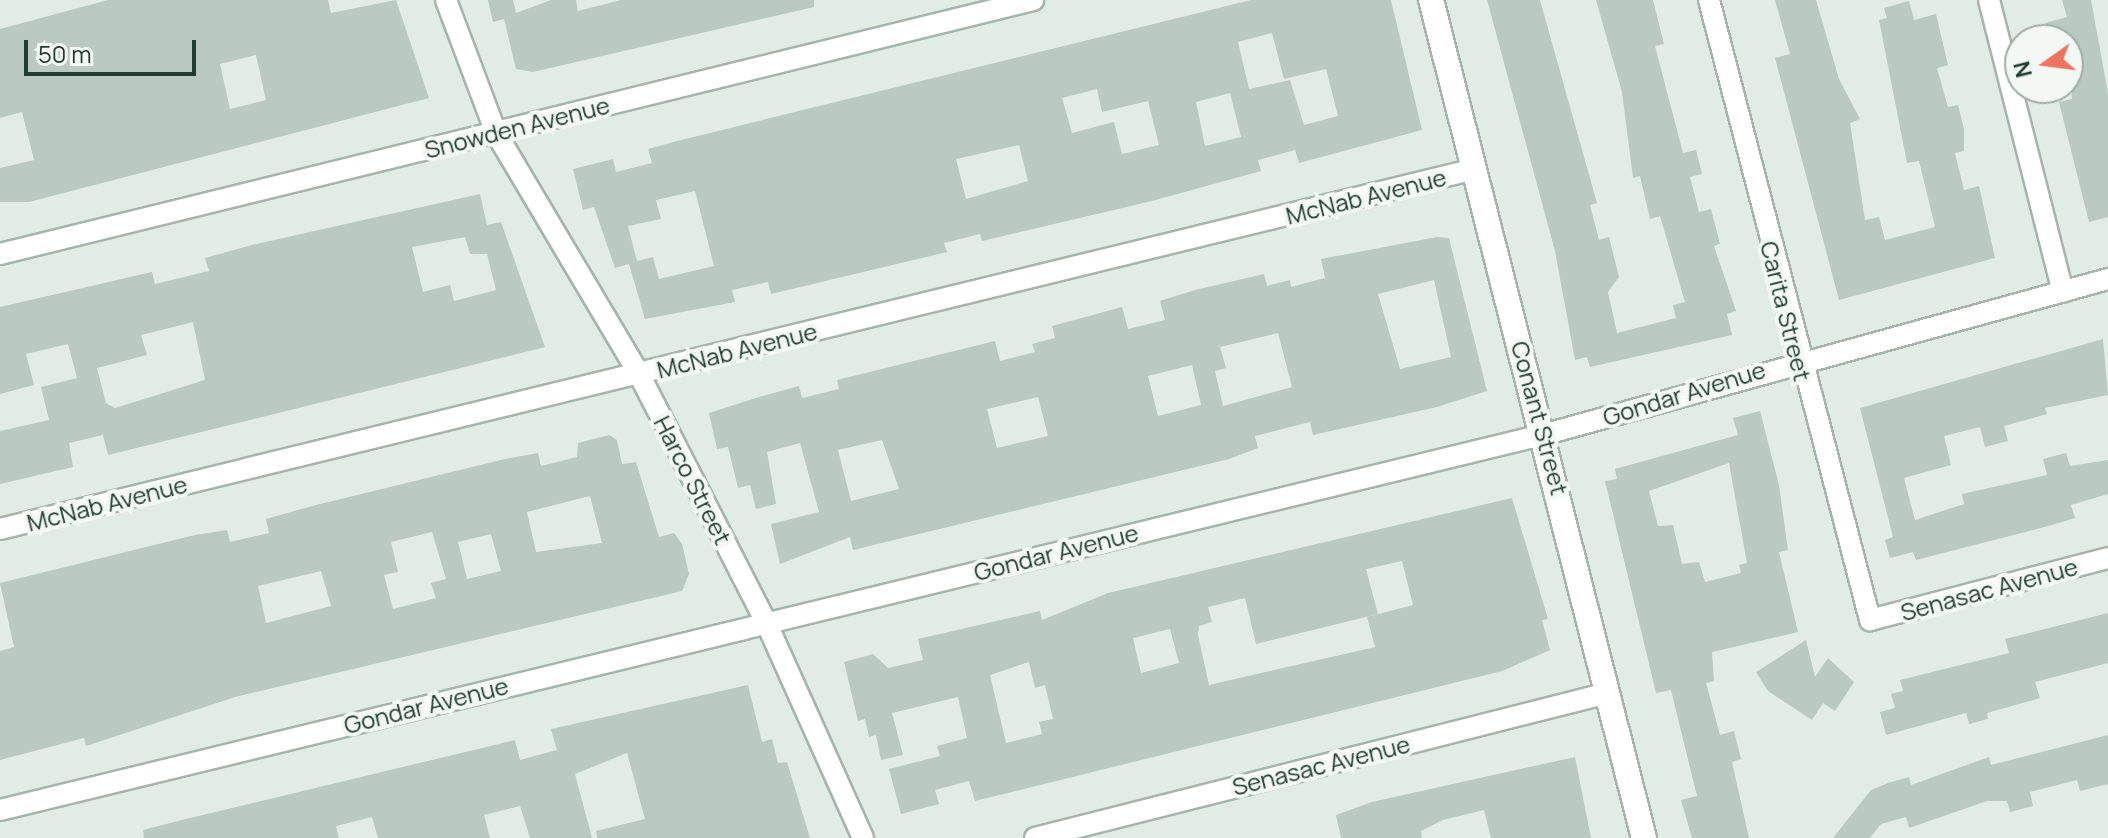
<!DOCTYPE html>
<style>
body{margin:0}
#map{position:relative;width:2108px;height:838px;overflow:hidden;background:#e2ece7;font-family:Manrope,sans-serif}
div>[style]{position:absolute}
.building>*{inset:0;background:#bac9c2}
.roads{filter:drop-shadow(2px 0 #a5b4ad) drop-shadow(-2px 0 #a5b4ad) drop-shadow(0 2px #a5b4ad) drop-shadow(0 -2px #a5b4ad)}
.street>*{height:20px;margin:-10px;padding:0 10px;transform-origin:10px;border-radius:10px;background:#fff}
.secondary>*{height:24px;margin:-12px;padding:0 12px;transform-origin:12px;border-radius:12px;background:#fff}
span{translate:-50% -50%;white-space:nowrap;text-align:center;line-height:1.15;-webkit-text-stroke:8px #f3f8f5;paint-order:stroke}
.street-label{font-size:24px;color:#233c33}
.north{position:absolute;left:2004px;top:24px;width:80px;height:80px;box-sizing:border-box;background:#f3f8f5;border:2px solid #a0ada7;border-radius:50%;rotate:256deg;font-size:22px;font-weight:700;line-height:32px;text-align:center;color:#233c33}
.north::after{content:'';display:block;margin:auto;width:28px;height:36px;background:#ed755f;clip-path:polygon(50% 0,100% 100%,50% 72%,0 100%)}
.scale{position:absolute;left:24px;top:40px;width:172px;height:36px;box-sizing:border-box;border:4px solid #233c33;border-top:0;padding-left:10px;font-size:24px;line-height:28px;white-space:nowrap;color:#233c33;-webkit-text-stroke:6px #f3f8f5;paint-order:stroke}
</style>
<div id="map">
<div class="building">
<div style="clip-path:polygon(evenodd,108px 0,328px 0,331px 13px,396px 0,429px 98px,29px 202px,0 202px,0 168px,34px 160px,22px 112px,0 118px,0 29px,108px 0,256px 55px,266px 100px,230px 109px,220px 64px,256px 55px)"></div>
<div style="clip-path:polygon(488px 0,513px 0,516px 13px,551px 0,576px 0,578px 11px,621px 0,814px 0,814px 7px,533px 72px,516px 69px,504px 19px,493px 22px)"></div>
<div style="clip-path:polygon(evenodd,1251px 0,1391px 0,1422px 130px,1299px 163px,1295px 150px,1258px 160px,1261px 171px,1152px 201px,982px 241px,980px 234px,944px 243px,947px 252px,771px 294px,768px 282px,732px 290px,735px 302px,645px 319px,629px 264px,615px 268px,594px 207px,583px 210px,573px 169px,613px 159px,616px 172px,652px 163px,648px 149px,677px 141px,1251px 0,1272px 33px,1284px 79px,1326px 69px,1338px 116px,1304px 125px,1290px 80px,1249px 89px,1238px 42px,1272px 33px,1251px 0,1097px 89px,1102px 112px,1148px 101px,1159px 145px,1122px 154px,1114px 122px,1072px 133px,1062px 98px,1097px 89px,1251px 0,1230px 93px,1241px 137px,1205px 146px,1196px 102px,1230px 93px,1251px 0,1019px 145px,1028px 181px,966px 199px,956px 159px,1019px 145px,1251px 0,695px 191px,714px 266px,659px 279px,653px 257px,637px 261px,628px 226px,661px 219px,656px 200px,695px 191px)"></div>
<div style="clip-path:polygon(1487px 0,1540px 0,1597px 203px,1590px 205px,1599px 240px,1609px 237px,1619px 277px,1608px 292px,1617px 333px,1676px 318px,1673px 305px,1685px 302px,1660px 216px,1650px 219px,1640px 176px,1633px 178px,1622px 92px,1596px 0,1653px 0,1664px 44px,1655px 46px,1683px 153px,1696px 150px,1702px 174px,1690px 177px,1699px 212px,1711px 209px,1720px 244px,1714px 246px,1736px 311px,1727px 314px,1732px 335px,1590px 367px,1587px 357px,1575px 360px,1555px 251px)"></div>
<div style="clip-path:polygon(1775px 0,1816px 0,1839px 79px,1860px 119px,1850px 123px,1865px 220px,1879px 217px,1885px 240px,1935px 227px,1919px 161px,1907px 163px,1879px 20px,1887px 18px,1884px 8px,1909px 1px,1914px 20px,1936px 14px,1948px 65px,1937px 68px,1948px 107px,1958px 105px,1964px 129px,1964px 151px,1955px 153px,1964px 190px,1979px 186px,1995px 258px,1839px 300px,1775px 58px,1790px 54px)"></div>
<div style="clip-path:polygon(2062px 0,2091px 0,2108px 93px,2108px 217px,2089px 222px,2059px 102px,2072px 99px,2068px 40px,2050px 40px,2045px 23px,2067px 17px)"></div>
<div style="clip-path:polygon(evenodd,480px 194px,487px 225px,501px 222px,545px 347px,108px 455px,103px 435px,69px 443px,73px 467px,0 484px,0 431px,49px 420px,41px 387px,77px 378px,68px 344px,26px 354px,34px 385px,0 394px,0 307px,152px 272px,155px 284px,209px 271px,205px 258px,252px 245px,480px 194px,465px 237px,470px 254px,487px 254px,496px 290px,454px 301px,450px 285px,423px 292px,412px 247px,465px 237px,480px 194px,193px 322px,205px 380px,115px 408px,106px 403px,97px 368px,147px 355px,141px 335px,193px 322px)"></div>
<div style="clip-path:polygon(evenodd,1437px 237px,1449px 238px,1487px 391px,1437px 407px,1313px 435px,1310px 422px,1255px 436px,1258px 448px,1229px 459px,853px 550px,850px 537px,780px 564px,771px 524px,819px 512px,800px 443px,767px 452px,776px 504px,756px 509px,750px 485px,738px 488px,728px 447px,717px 449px,709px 413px,759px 397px,799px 386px,802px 398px,839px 389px,837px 380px,995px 341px,1000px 361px,1035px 352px,1032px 344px,1055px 338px,1052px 326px,1122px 307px,1128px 329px,1165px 320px,1160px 301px,1195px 290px,1264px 274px,1267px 286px,1290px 280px,1291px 287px,1325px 278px,1321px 259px,1437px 237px,1434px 280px,1451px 357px,1400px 369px,1378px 294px,1434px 280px,1437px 237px,1278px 333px,1292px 387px,1223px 406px,1215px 371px,1226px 368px,1220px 347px,1278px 333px,1437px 237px,1192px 365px,1201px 405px,1158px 416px,1148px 376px,1192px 365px,1437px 237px,1038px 397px,1048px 436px,997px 448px,987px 409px,1038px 397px,1437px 237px,882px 440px,899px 489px,851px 501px,838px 450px,882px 440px)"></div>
<div style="clip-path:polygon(2103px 339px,2108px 395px,2045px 408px,2047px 414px,2004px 426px,2008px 441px,1985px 447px,1980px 427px,1944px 436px,1951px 465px,1904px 478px,1915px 520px,1964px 504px,1962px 494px,2047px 475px,2043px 459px,2066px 453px,2070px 466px,2108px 460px,2108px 494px,2071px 505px,2075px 518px,2052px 525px,1916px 560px,1913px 552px,1890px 558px,1885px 540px,1893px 537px,1860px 408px)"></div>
<div style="clip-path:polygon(evenodd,1760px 411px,1779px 485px,1788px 550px,1779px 552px,1798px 632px,1712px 652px,1714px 681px,1706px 683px,1720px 735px,1734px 731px,1741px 759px,1732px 762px,1749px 838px,1692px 838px,1681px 800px,1697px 796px,1680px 727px,1671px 690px,1656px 693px,1605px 481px,1617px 479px,1615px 469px,1738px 435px,1733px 418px,1760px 411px,1729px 463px,1747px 563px,1739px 565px,1741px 573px,1705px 582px,1699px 562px,1682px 564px,1673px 525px,1658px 526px,1649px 491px,1729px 463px)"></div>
<div style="clip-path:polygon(evenodd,609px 435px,617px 440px,622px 464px,636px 462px,659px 537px,674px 533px,682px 544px,689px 574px,682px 591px,235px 697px,86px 746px,84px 738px,0 760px,0 651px,14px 647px,0 583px,195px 535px,227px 530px,230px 542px,269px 533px,266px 519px,312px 506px,505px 459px,538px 453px,541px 466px,577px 457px,578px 443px,609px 435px,590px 496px,602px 543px,536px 552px,527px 512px,590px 496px,609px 435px,432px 532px,446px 579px,431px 583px,436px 598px,393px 609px,384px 575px,398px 572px,391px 542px,432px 532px,609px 435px,491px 534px,501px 571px,467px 579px,458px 542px,491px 534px,609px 435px,321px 571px,331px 606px,266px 623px,258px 586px,321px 571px)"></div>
<div style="clip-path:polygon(evenodd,1512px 498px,1548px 619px,1542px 620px,1550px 650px,1502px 671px,975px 801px,969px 781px,935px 790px,939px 804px,901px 814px,889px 769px,940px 756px,937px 746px,967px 738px,958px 697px,892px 713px,903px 755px,881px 760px,876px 735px,869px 737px,865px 719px,858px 721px,844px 662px,873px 654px,888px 668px,923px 660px,918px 639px,1040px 611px,1042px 620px,1108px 593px,1512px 498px,1402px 561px,1413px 605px,1367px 617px,1375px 647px,1209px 685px,1198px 635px,1199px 626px,1212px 622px,1208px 607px,1245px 598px,1256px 644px,1378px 614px,1366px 569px,1402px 561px,1512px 498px,1170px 629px,1179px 663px,1141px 673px,1133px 638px,1170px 629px,1512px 498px,1029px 662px,1035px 688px,1045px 685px,1053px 719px,1039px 722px,1042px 734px,1006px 743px,990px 675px,1029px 662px)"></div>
<div style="clip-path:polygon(2108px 613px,2108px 663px,2035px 682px,2040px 698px,1987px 713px,1988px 719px,1969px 724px,1966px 713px,1886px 735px,1880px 712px,1895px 708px,1891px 694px,1903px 691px,1900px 680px,2009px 653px,2005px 639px)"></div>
<div style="clip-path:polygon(1806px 640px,1815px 677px,1828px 658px,1854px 682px,1835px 711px,1823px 703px,1812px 720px,1768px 691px,1756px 672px)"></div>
<div style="clip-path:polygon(748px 685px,762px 742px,772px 739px,778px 763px,787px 762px,810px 838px,597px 838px,596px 831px,645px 819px,627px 753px,575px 774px,592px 838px,530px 838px,520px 806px,484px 815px,490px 838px,378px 838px,372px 817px,336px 826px,339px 838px,144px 838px,143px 830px,182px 820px,515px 740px,520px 760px,557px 750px,551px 729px)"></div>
<div style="clip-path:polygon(2108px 735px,2108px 784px,2080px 791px,2077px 780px,2030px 792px,2033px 806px,2010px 812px,2007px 801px,1987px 801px,1909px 828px,1906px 817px,1881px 824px,1870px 838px,1833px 838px,1871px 790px,1888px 783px,1909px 777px,1911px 785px,1989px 757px,1991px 765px)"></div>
<div style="clip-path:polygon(1575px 757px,1591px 838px,1491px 838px,1484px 810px,1443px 820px,1421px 831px,1422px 838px,1341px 838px,1336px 815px,1372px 802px)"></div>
</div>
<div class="roads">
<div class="street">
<div style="left:446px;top:0;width:142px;rotate:69.4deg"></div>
<div style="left:496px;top:133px;width:280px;rotate:59.3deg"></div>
<div style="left:639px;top:374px;width:279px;rotate:62.9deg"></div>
<div style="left:766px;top:622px;width:237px;rotate:65.8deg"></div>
<div style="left:1709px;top:0;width:641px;rotate:75.44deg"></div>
<div style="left:1870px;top:620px;width:246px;rotate:-14.6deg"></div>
<div style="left:1989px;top:0;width:301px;rotate:75.8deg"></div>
<div style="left:0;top:254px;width:1064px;rotate:-13.81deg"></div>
<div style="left:0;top:529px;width:1517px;rotate:-13.72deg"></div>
<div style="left:0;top:810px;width:1591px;rotate:-13.67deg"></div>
<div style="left:1546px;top:434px;width:583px;rotate:-15.42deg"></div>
<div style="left:1035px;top:838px;width:591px;rotate:-14.2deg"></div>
</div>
<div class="secondary">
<div style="left:1431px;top:0;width:865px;rotate:75.74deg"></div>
</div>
</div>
<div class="street-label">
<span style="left:517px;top:127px;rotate:-14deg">Snowden Avenue</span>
<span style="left:1366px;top:196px;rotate:-14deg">McNab Avenue</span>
<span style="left:1786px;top:311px;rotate:76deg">Carita Street</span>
<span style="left:737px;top:350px;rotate:-14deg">McNab Avenue</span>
<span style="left:1684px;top:393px;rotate:-17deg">Gondar Avenue</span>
<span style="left:1540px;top:418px;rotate:75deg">Conant Street</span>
<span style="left:693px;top:480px;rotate:63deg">Harco Street</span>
<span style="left:107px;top:503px;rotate:-14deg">McNab Avenue</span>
<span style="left:1056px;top:552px;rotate:-14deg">Gondar Avenue</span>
<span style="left:1989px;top:589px;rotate:-15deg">Senasac Avenue</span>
<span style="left:426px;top:705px;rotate:-14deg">Gondar Avenue</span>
<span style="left:1321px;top:765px;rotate:-14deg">Senasac Avenue</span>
</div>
<div class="north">N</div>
<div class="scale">50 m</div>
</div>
